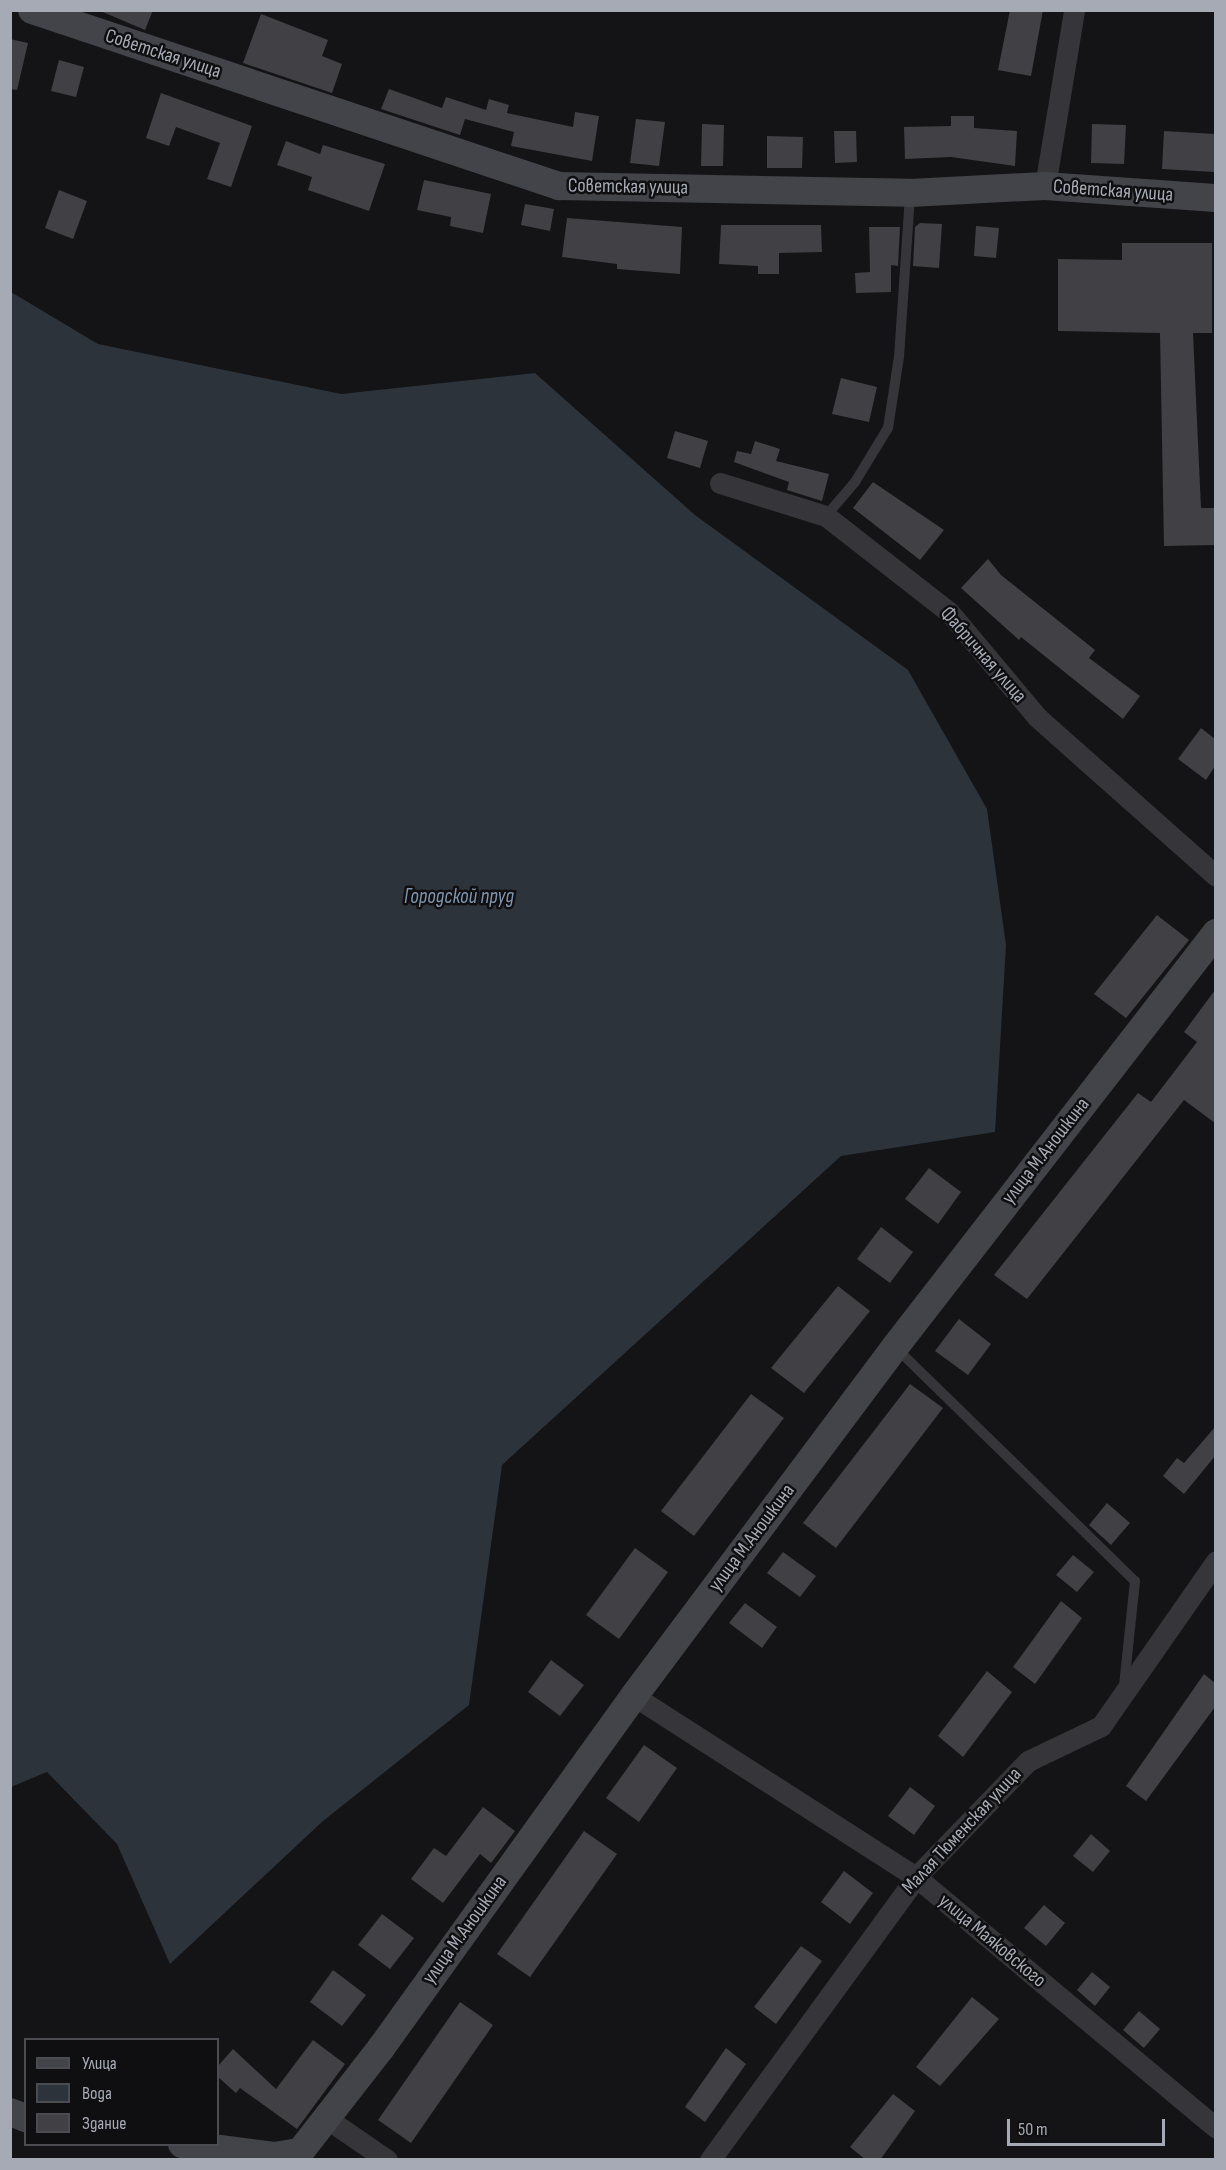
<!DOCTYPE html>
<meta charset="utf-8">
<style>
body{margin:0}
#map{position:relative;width:1226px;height:2170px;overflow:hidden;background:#141315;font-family:"Sofia Sans Condensed",sans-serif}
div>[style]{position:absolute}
.water>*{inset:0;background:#2c333a}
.building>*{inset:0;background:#404045}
.lane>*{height:10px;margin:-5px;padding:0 5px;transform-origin:5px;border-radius:5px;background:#35353a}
.street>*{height:21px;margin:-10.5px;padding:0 10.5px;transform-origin:10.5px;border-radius:10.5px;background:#35353a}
.secondary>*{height:28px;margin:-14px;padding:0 14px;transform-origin:14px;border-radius:14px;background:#43444a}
span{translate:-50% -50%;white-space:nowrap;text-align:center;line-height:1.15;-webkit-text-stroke:5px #0f0e10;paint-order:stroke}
.street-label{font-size:20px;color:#a6aab5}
.water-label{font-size:21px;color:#7f95ae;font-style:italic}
.frame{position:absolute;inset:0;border:12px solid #a6aab5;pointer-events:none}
.legend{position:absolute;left:24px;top:2038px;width:195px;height:108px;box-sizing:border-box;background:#0f0e10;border:2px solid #4b4c52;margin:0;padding:8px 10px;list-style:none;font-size:18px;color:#a6aab5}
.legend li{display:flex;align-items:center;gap:12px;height:30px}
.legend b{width:30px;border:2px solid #4b4c52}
.scale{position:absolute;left:1007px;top:2119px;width:158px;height:27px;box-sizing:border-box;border:3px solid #a6aab5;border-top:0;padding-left:8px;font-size:18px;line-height:21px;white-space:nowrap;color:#a6aab5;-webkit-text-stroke:4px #0f0e10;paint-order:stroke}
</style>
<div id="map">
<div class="water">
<div style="clip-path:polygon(11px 292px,98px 344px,341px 394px,535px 373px,695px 515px,908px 670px,987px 809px,1006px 945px,995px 1132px,841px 1156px,502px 1465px,469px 1705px,323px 1821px,170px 1964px,117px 1844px,47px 1772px,11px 1787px)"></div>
</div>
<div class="building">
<div style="clip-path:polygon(98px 10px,153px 10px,145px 30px)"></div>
<div style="clip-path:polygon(1010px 10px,1043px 10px,1031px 76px,998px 70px)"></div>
<div style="clip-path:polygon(261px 14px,328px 40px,322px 56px,342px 64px,332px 93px,243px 63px)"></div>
<div style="clip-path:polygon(10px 39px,28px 43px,17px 90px,10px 89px)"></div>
<div style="clip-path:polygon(59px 60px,84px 67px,76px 97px,51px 91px)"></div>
<div style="clip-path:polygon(389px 89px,442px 108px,446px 97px,486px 110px,489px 99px,509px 105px,507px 113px,573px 127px,575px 112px,599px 116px,592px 161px,511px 146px,514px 132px,465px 119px,460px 135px,381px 109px)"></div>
<div style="clip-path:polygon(161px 93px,252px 126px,231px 187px,207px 179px,220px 143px,176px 127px,169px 146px,146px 138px)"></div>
<div style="clip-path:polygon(951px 116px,974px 116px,974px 128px,1017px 131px,1015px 166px,951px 157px,905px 159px,904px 127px,951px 126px)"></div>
<div style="clip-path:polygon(636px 119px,665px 122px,659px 166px,630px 163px)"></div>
<div style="clip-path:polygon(702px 124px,724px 125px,723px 166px,701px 166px)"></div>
<div style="clip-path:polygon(1092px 124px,1126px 125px,1124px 164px,1091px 163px)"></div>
<div style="clip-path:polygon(834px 131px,856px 131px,857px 162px,835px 163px)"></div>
<div style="clip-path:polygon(1164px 131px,1215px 134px,1214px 172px,1162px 169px)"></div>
<div style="clip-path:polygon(767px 136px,803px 137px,802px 168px,767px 168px)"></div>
<div style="clip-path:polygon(286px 141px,320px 154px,323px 145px,385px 164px,369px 211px,308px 190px,312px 177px,277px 165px)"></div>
<div style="clip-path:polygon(424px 180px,491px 194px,483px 233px,450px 226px,451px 217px,417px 210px)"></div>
<div style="clip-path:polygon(59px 190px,87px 201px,73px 239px,45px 228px)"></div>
<div style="clip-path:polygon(525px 204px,554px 209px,550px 231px,521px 225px)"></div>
<div style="clip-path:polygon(567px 218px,682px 227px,680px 274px,617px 269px,617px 264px,562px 257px)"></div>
<div style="clip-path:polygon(920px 223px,942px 224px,939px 268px,913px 266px,915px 227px)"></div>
<div style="clip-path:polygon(721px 225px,821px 225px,822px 252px,779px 253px,779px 274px,758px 274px,758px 266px,719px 264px)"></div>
<div style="clip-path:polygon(976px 226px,999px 228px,996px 258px,974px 256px)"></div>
<div style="clip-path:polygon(869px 227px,900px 227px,898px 266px,891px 265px,891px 292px,856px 293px,855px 273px,870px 272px)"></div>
<div style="clip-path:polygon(1122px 243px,1212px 243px,1212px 333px,1193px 333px,1201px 508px,1215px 508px,1215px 545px,1164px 546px,1160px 333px,1058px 331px,1058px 259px,1122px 260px)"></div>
<div style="clip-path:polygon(841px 378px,877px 387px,869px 422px,832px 414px)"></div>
<div style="clip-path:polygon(675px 431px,708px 441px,700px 468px,667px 458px)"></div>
<div style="clip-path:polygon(755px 441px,780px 449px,776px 461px,829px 474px,822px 501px,787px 490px,789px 482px,734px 462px,737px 451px,751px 454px)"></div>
<div style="clip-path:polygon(873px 482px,944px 530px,920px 560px,853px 508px)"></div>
<div style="clip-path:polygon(988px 559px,1001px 575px,1095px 650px,1089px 658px,1140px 696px,1123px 719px,1021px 637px,1019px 640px,961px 588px)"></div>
<div style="clip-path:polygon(1201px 728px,1215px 739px,1215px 766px,1206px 780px,1178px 759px)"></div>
<div style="clip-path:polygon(1157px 915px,1189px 940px,1126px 1018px,1094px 994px)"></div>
<div style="clip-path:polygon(1215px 990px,1215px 1123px,1184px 1100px,1027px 1299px,994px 1275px,1138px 1093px,1151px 1102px,1197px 1042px,1184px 1032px)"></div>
<div style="clip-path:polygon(929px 1168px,961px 1192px,938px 1224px,905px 1199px)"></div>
<div style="clip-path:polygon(881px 1227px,913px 1252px,890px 1283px,857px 1259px)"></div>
<div style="clip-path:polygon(838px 1286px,870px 1311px,804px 1393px,771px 1368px)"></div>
<div style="clip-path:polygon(959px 1319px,991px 1344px,968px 1375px,935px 1351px)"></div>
<div style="clip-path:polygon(910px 1384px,943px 1408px,836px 1548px,803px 1523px)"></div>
<div style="clip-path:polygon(751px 1394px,784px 1418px,694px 1536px,661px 1511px)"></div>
<div style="clip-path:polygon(1215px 1427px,1215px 1456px,1184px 1494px,1163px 1476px,1177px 1458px,1184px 1463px)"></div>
<div style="clip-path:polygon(1107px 1503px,1130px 1523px,1111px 1545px,1089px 1525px)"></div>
<div style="clip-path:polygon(635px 1548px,668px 1572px,619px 1639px,586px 1615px)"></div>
<div style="clip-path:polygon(783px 1552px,816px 1576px,800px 1597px,767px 1573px)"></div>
<div style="clip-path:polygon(1073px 1555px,1094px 1572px,1077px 1592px,1056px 1575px)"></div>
<div style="clip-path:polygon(1061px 1601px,1082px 1618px,1035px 1684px,1013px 1667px)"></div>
<div style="clip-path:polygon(745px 1603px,777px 1627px,762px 1648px,729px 1623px)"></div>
<div style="clip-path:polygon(551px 1660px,584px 1685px,560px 1716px,528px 1692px)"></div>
<div style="clip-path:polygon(987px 1671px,1012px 1692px,963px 1757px,938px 1736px)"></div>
<div style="clip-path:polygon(1204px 1674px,1215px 1683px,1215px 1707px,1146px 1801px,1126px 1786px)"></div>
<div style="clip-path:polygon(644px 1745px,677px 1768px,639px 1822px,606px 1798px)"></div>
<div style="clip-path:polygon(910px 1787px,935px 1806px,914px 1835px,888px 1816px)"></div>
<div style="clip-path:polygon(483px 1807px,515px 1831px,491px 1863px,480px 1854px,443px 1903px,411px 1879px,434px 1848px,446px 1856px)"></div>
<div style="clip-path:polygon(584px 1831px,617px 1854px,530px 1977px,497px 1954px)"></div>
<div style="clip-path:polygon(1091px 1834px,1110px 1851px,1093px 1872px,1073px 1856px)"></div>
<div style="clip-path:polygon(844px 1871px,873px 1893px,850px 1924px,821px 1902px)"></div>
<div style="clip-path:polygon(1044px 1905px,1065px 1923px,1046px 1946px,1024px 1928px)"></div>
<div style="clip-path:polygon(382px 1914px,414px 1938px,390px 1969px,358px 1945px)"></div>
<div style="clip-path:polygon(801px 1946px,822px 1961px,776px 2024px,754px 2007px)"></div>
<div style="clip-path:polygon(333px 1970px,366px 1995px,342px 2026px,310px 2002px)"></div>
<div style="clip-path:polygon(1092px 1972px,1110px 1987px,1095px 2006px,1077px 1990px)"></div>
<div style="clip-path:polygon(972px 1997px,999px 2019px,940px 2086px,916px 2067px)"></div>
<div style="clip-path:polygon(460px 2002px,493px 2025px,411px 2143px,378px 2120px)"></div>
<div style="clip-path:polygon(1139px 2011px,1160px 2029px,1144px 2048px,1123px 2030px)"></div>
<div style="clip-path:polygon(313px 2040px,345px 2064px,297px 2129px,240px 2088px,236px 2093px,218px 2077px,218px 2066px,233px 2049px,276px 2089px)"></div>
<div style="clip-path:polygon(726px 2048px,746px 2064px,705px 2122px,685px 2107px)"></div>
<div style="clip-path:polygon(893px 2094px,915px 2111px,880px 2160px,866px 2160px,850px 2147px)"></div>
</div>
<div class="lane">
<div style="left:826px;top:516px;width:45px;rotate:-49.5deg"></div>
<div style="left:855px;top:482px;width:63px;rotate:-58.6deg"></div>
<div style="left:888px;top:428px;width:72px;rotate:-81.2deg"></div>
<div style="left:899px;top:357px;width:162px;rotate:-86.1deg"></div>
<div style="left:895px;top:1347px;width:335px;rotate:44.3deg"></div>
<div style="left:1135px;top:1581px;width:106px;rotate:96deg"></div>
</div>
<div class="street">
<div style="left:1045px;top:186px;width:178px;rotate:-80.6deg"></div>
<div style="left:720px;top:483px;width:111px;rotate:17.3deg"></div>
<div style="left:826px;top:516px;width:156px;rotate:38deg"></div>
<div style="left:949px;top:612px;width:137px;rotate:50deg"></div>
<div style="left:1037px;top:717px;width:239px;rotate:41.6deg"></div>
<div style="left:634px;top:1696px;width:335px;rotate:32.7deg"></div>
<div style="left:916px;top:1877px;width:391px;rotate:39.9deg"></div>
<div style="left:326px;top:2118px;width:74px;rotate:34.5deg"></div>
<div style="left:710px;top:2160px;width:350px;rotate:-53.9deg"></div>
<div style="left:916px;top:1877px;width:161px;rotate:-46deg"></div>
<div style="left:1028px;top:1761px;width:81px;rotate:-25.6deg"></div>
<div style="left:1101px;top:1726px;width:201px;rotate:-55.1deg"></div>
</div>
<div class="secondary">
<div style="left:32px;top:10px;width:556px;rotate:18.47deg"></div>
<div style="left:559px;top:186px;width:351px;rotate:1.1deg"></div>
<div style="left:910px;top:193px;width:135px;rotate:-3deg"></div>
<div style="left:1045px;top:186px;width:171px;rotate:4deg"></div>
<div style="left:10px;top:2112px;width:17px;rotate:21deg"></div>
<div style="left:182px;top:2144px;width:93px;rotate:7.4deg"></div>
<div style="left:274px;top:2156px;width:26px;rotate:-9deg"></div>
<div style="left:300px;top:2152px;width:132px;rotate:-52.1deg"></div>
<div style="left:381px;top:2048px;width:433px;rotate:-54.3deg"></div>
<div style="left:634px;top:1696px;width:436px;rotate:-53.2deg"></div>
<div style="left:895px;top:1347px;width:524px;rotate:-52.21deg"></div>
</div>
<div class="street-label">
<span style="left:163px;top:54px;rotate:18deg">Советская улица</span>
<span style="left:628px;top:187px;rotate:1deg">Советская улица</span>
<span style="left:1113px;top:191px;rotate:4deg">Советская улица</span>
<span style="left:983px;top:655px;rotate:49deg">Фабричная улица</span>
<span style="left:1046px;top:1151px;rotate:-52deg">улица М.Аношкина</span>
<span style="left:752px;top:1538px;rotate:-53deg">улица М.Аношкина</span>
<span style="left:962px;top:1831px;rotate:-47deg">Малая Тюменская улица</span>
<span style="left:465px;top:1930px;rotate:-54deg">улица М.Аношкина</span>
<span style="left:992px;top:1941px;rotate:40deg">улица Маяковского</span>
</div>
<div class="water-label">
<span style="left:459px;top:897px">Городской пруд</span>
</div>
<div class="frame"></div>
<ul class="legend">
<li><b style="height:8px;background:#43444a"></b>Улица</li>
<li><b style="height:16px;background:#2c333a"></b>Вода</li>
<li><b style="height:16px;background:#404045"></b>Здание</li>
</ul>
<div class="scale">50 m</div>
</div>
